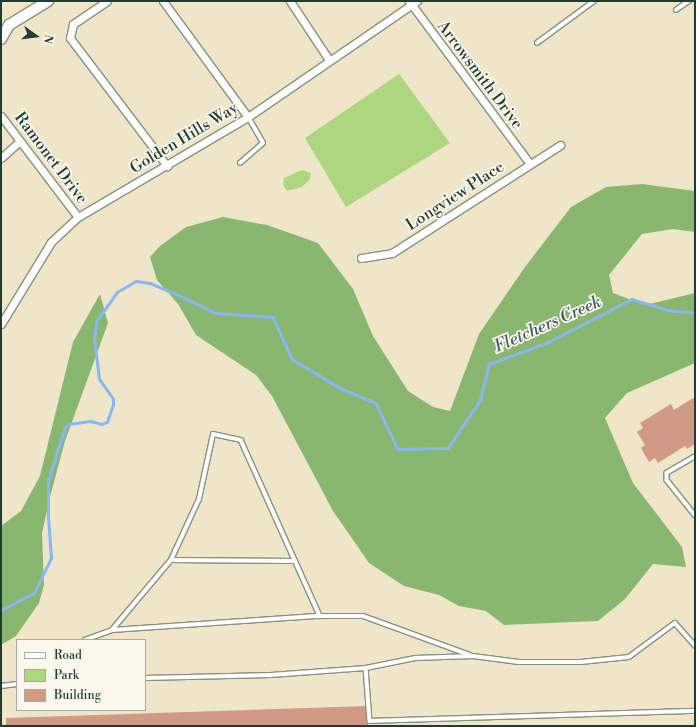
<!DOCTYPE html>
<style>
body{margin:0}
#map{position:relative;width:696px;height:727px;overflow:hidden;background:#efe6c9;font-family:"Libre Bodoni",serif}
div>[style]{position:absolute}
.green>*{inset:0;background:#aed681}
.forest>*{inset:0;background:#8ab76f}
.stream>*{height:2.5px;margin:-1.25px;padding:0 1.25px;transform-origin:1.25px;border-radius:1.25px;background:#88b7f3}
.building>*{inset:0;background:#d09a84}
.roads{filter:drop-shadow(1px 0 #87927e) drop-shadow(-1px 0 #87927e) drop-shadow(0 1px #87927e) drop-shadow(0 -1px #87927e)}
.lane>*{height:3.5px;margin:-1.75px;padding:0 1.75px;transform-origin:1.75px;border-radius:1.75px;background:#fff}
.street>*{height:7px;margin:-3.5px;padding:0 3.5px;transform-origin:3.5px;border-radius:3.5px;background:#fff}
.secondary>*{height:10px;margin:-5px;padding:0 5px;transform-origin:5px;border-radius:5px;background:#fff}
span{translate:-50% -50%;white-space:nowrap;text-align:center;line-height:1.15;-webkit-text-stroke:3.5px #fbf7ec;paint-order:stroke}
.street-label{font-size:16px;color:#1f3d34}
.water-label{font-size:17px;color:#395c64;font-style:italic}
.frame{position:absolute;inset:0;border:2px solid #1f3d34;pointer-events:none}
.legend{position:absolute;left:16px;top:639px;width:130px;height:72px;box-sizing:border-box;background:#fbf7ec;border:1px solid #a3ada2;margin:0;padding:5px 7px;list-style:none;font-size:12px;color:#1f3d34}
.legend li{display:flex;align-items:center;gap:8px;height:20px}
.legend b{width:20px;border:1px solid #a3ada2}
.north{position:absolute;left:16px;top:16px;width:40px;height:40px;-webkit-text-stroke:3px #fbf7ec;paint-order:stroke;rotate:104deg;font-size:11px;font-weight:700;line-height:16px;text-align:center;color:#1f3d34}
.north::after{content:'';display:block;margin:auto;width:14px;height:18px;background:#1f3d34;clip-path:polygon(50% 0,100% 100%,50% 72%,0 100%)}
</style>
<div id="map">
<div class="green">
<div style="clip-path:polygon(399px 74px,450px 143px,346px 207px,305px 138px)"></div>
<div style="clip-path:polygon(302px 170px,311px 173px,310px 179px,302px 187px,287px 191px,283px 185px,284px 178px)"></div>
</div>
<div class="forest">
<div style="clip-path:polygon(642px 184px,695px 191px,695px 232px,673px 229px,642px 234px,609px 275px,613px 293px,645px 305px,695px 293px,695px 363px,627px 393px,605px 418px,633px 483px,682px 547px,686px 567px,653px 564px,625px 599px,598px 621px,504px 625px,486px 611px,459px 606px,439px 595px,404px 586px,369px 563px,333px 511px,272px 396px,256px 375px,196px 335px,178px 304px,157px 280px,150px 257px,160px 246px,186px 227px,223px 217px,267px 225px,318px 243px,353px 289px,373px 336px,408px 391px,433px 407px,450px 411px,479px 334px,525px 267px,571px 207px,606px 187px)"></div>
<div style="clip-path:polygon(100px 294px,108px 323px,65px 441px,50px 497px,42px 533px,44px 585px,39px 603px,16px 636px,1px 645px,1px 526px,21px 511px,40px 476px,73px 342px)"></div>
</div>
<div class="stream">
<div style="left:1px;top:610px;width:37px;rotate:-27deg"></div>
<div style="left:34px;top:593px;width:39px;rotate:-64deg"></div>
<div style="left:51px;top:558px;width:41px;rotate:-94.2deg"></div>
<div style="left:48px;top:517px;width:36px;rotate:-90deg"></div>
<div style="left:48px;top:481px;width:57px;rotate:-72.5deg"></div>
<div style="left:65px;top:427px;width:5px;rotate:-37deg"></div>
<div style="left:69px;top:424px;width:22px;rotate:-8deg"></div>
<div style="left:91px;top:421px;width:11px;rotate:15deg"></div>
<div style="left:102px;top:424px;width:5px;rotate:-22deg"></div>
<div style="left:107px;top:422px;width:18px;rotate:-71deg"></div>
<div style="left:113px;top:405px;width:6px;rotate:-90deg"></div>
<div style="left:113px;top:399px;width:24px;rotate:-125deg"></div>
<div style="left:99px;top:379px;width:41px;rotate:-97deg"></div>
<div style="left:94px;top:338px;width:18px;rotate:-81deg"></div>
<div style="left:97px;top:320px;width:34px;rotate:-54deg"></div>
<div style="left:117px;top:292px;width:22px;rotate:-30deg"></div>
<div style="left:136px;top:281px;width:14px;rotate:8deg"></div>
<div style="left:150px;top:283px;width:26px;rotate:23deg"></div>
<div style="left:174px;top:293px;width:47px;rotate:25.5deg"></div>
<div style="left:216px;top:313px;width:57px;rotate:4deg"></div>
<div style="left:273px;top:317px;width:46px;rotate:65.7deg"></div>
<div style="left:292px;top:359px;width:58px;rotate:31deg"></div>
<div style="left:342px;top:389px;width:37px;rotate:22deg"></div>
<div style="left:376px;top:403px;width:51px;rotate:64.4deg"></div>
<div style="left:398px;top:449px;width:50px;rotate:-1.1deg"></div>
<div style="left:448px;top:448px;width:58px;rotate:-56.3deg"></div>
<div style="left:480px;top:400px;width:37px;rotate:-76deg"></div>
<div style="left:489px;top:364px;width:63px;rotate:-20.4deg"></div>
<div style="left:548px;top:342px;width:94px;rotate:-27.1deg"></div>
<div style="left:632px;top:299px;width:38px;rotate:17deg"></div>
<div style="left:668px;top:310px;width:27px;rotate:6deg"></div>
</div>
<div class="building">
<div style="clip-path:polygon(693px 398px,695px 399px,695px 444px,687px 449px,685px 446px,658px 463px,655px 458px,649px 462px,641px 448px,645px 445px,637px 432px,643px 428px,640px 423px,671px 404px,674px 410px)"></div>
<div style="clip-path:polygon(367px 706px,368px 726px,6px 726px,6px 718px)"></div>
</div>
<div class="roads">
<div class="lane">
<div style="left:676px;top:10px;width:16px;rotate:-35deg"></div>
<div style="left:537px;top:43px;width:71px;rotate:-36.4deg"></div>
<div style="left:240px;top:163px;width:30px;rotate:-41deg"></div>
<div style="left:263px;top:143px;width:30px;rotate:-120deg"></div>
<div style="left:695px;top:457px;width:32px;rotate:150deg"></div>
<div style="left:667px;top:473px;width:7px;rotate:90deg"></div>
<div style="left:667px;top:480px;width:45px;rotate:51.3deg"></div>
<div style="left:171px;top:560px;width:124px;rotate:0.5deg"></div>
<div style="left:112px;top:630px;width:92px;rotate:-49.9deg"></div>
<div style="left:171px;top:560px;width:67px;rotate:-65.3deg"></div>
<div style="left:199px;top:499px;width:66px;rotate:-77.8deg"></div>
<div style="left:213px;top:434px;width:29px;rotate:12deg"></div>
<div style="left:241px;top:440px;width:193px;rotate:65.8deg"></div>
<div style="left:85px;top:640px;width:29px;rotate:-20deg"></div>
<div style="left:112px;top:630px;width:208px;rotate:-3.9deg"></div>
<div style="left:320px;top:616px;width:43px"></div>
<div style="left:363px;top:616px;width:114px;rotate:20deg"></div>
<div style="left:366px;top:668px;width:53px;rotate:85.7deg"></div>
<div style="left:370px;top:721px;width:325px;rotate:-1.8deg"></div>
<div style="left:145px;top:678px;width:126px;rotate:-1.4deg"></div>
<div style="left:271px;top:675px;width:95px;rotate:-4.2deg"></div>
<div style="left:366px;top:668px;width:50px;rotate:-11.5deg"></div>
<div style="left:415px;top:658px;width:58px;rotate:-2deg"></div>
<div style="left:473px;top:656px;width:46px;rotate:7.4deg"></div>
<div style="left:519px;top:662px;width:62px"></div>
<div style="left:581px;top:662px;width:48px;rotate:-5.9deg"></div>
<div style="left:629px;top:657px;width:57px;rotate:-36.5deg"></div>
<div style="left:675px;top:623px;width:30px;rotate:48deg"></div>
<div style="left:1px;top:686px;width:16px;rotate:-7deg"></div>
</div>
<div class="street">
<div style="left:107px;top:1px;width:41px;rotate:145.9deg"></div>
<div style="left:73px;top:24px;width:14px;rotate:102deg"></div>
<div style="left:70px;top:38px;width:161px;rotate:52.8deg"></div>
<div style="left:163px;top:1px;width:144px;rotate:53.8deg"></div>
<div style="left:290px;top:1px;width:71px;rotate:56.5deg"></div>
<div style="left:409px;top:1px;width:203px;rotate:53.4deg"></div>
<div style="left:1px;top:116px;width:127px;rotate:52.7deg"></div>
<div style="left:1px;top:158px;width:25px;rotate:-42deg"></div>
<div style="left:361px;top:258px;width:31px;rotate:-9deg"></div>
<div style="left:392px;top:253px;width:200px;rotate:-32.7deg"></div>
<div style="left:1px;top:324px;width:96px;rotate:-58.6deg"></div>
<div style="left:51px;top:242px;width:37px;rotate:-43deg"></div>
<div style="left:78px;top:217px;width:197px;rotate:-30.5deg"></div>
<div style="left:248px;top:117px;width:205px;rotate:-34.5deg"></div>
</div>
<div class="secondary">
<div style="left:1px;top:39px;width:16px;rotate:-60deg"></div>
<div style="left:9px;top:25px;width:46px;rotate:-31.6deg"></div>
</div>
</div>
<div class="street-label">
<span style="left:480px;top:75px;rotate:53deg">Arrowsmith Drive</span>
<span style="left:184px;top:138px;rotate:-31deg">Golden Hills Way</span>
<span style="left:51px;top:158px;rotate:53deg">Ramonet Drive</span>
<span style="left:455px;top:196px;rotate:-33deg">Longview Place</span>
</div>
<div class="water-label">
<span style="left:548px;top:325px;rotate:-24deg">Fletchers Creek</span>
</div>
<div class="frame"></div>
<ul class="legend">
<li><b style="height:5px;background:#fff"></b>Road</li>
<li><b style="height:11px;background:#aed681"></b>Park</li>
<li><b style="height:11px;background:#d09a84"></b>Building</li>
</ul>
<div class="north">N</div>
</div>
